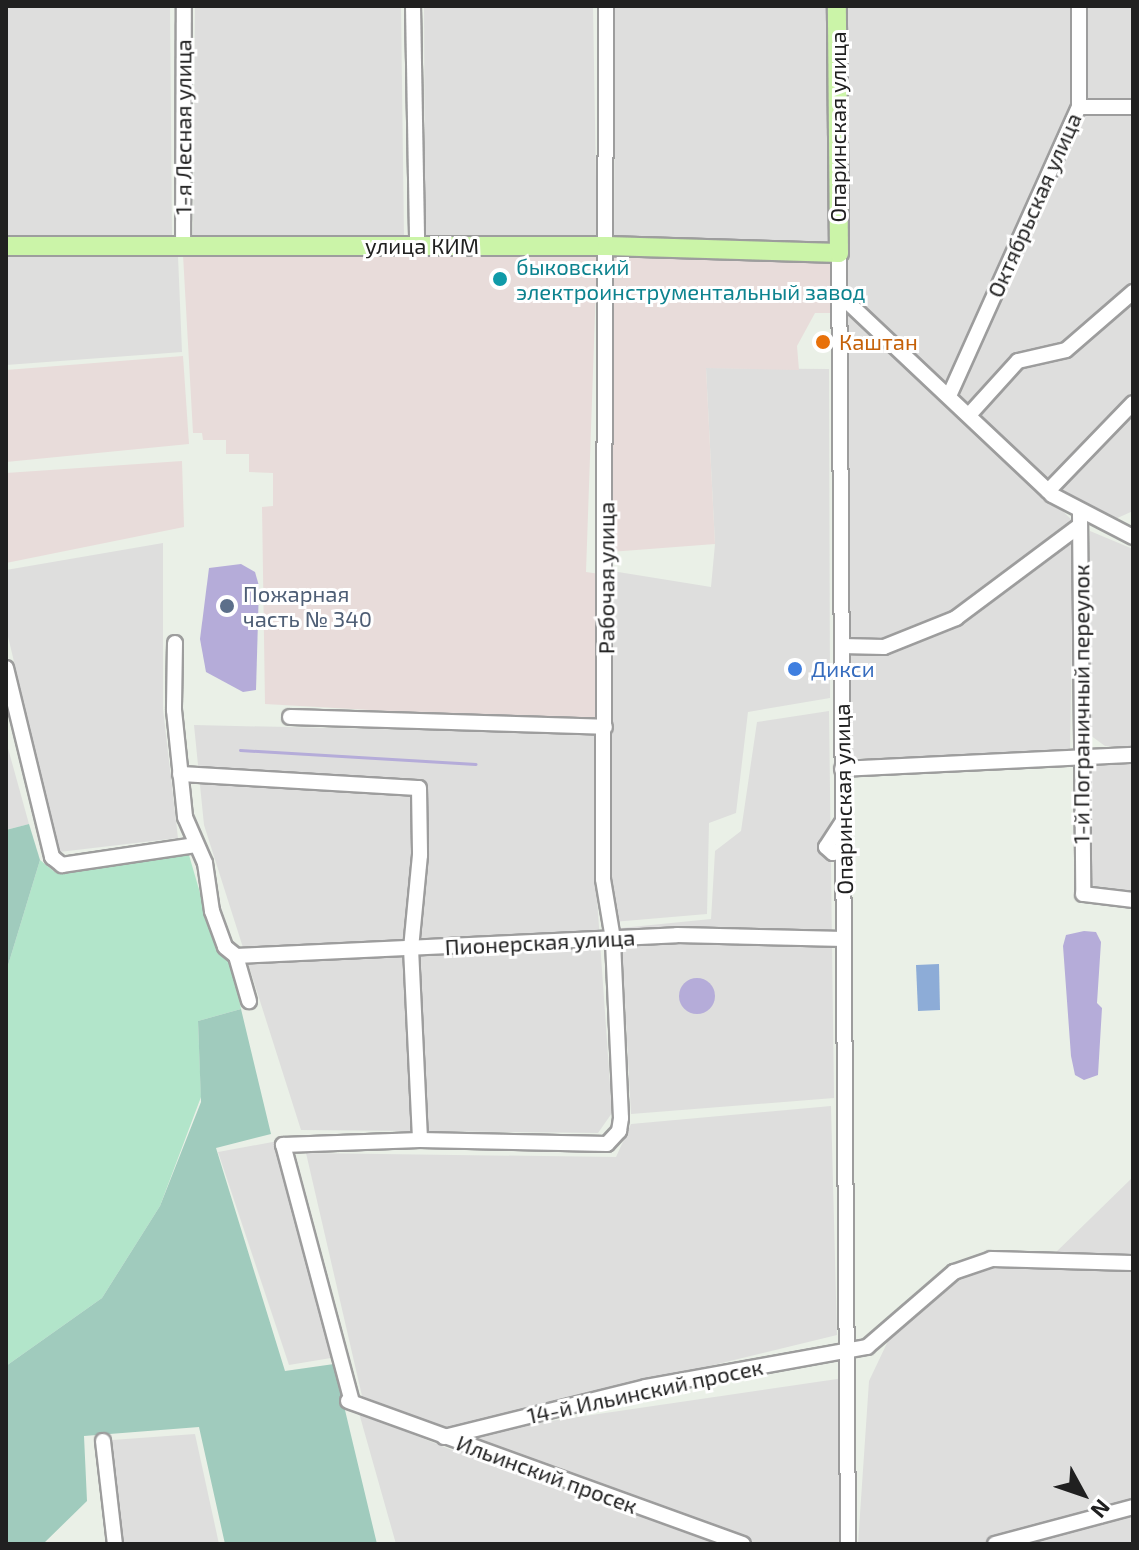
<!DOCTYPE html>
<meta charset="utf-8">
<style>
body{margin:0}
#map{position:relative;width:1139px;height:1550px;overflow:hidden;background:#eaf0e7;font-family:"Exo 2",sans-serif}
div>[style]{position:absolute}
.residential>*{inset:0;background:#dededd}
.industrial>*{inset:0;background:#e8dcda}
.grass>*{inset:0;background:#b2e5ca}
.forest>*{inset:0;background:#a0cbbd}
.pitch>*{inset:0;background:#8dacd7}
.water>*{inset:0;background:#b5acd9}
.round{border-radius:50%}
.stream>*{height:3px;margin:-1.5px;padding:0 1.5px;transform-origin:1.5px;border-radius:1.5px;background:#b5acd9}
.roads{filter:drop-shadow(2px 0 #9d9d9d) drop-shadow(-2px 0 #9d9d9d) drop-shadow(0 2px #9d9d9d) drop-shadow(0 -2px #9d9d9d)}
.minor>*{height:14px;margin:-7px;padding:0 7px;transform-origin:7px;border-radius:7px;background:#fff}
.major>*{height:18px;margin:-9px;padding:0 9px;transform-origin:9px;border-radius:9px;background:#cbf4a8}
.dots>*{width:22px;height:22px;translate:-50% -50%;box-sizing:border-box;border:4px solid #fff;border-radius:50%}
span{translate:-50% -50%;white-space:nowrap;text-align:center;line-height:1.15;-webkit-text-stroke:6px #fff;paint-order:stroke}
.street-label{font-size:22px;color:#202020}
.culture-label{font-size:22px;color:#0d838f}
.left{translate:0 -50%;text-align:left}
.food-label{font-size:22px;color:#c56008}
.service-label{font-size:22px;color:#4e5e75}
.shop-label{font-size:22px;color:#366cbe}
.frame{position:absolute;inset:0;border:8px solid #202020;pointer-events:none}
.north{position:absolute;left:1043px;top:1454px;width:80px;height:80px;-webkit-text-stroke:6px #fff;paint-order:stroke;rotate:130deg;font-size:22px;font-weight:700;line-height:32px;text-align:center;color:#202020}
.north::after{content:'';display:block;margin:auto;width:28px;height:36px;background:#202020;clip-path:polygon(50% 0,100% 100%,50% 72%,0 100%)}
</style>
<div id="map">
<div class="residential">
<div style="clip-path:polygon(6px 6px,170px 6px,172px 237px,6px 235px)"></div>
<div style="clip-path:polygon(195px 6px,401px 6px,404px 237px,193px 238px)"></div>
<div style="clip-path:polygon(424px 6px,593px 6px,597px 239px,425px 239px)"></div>
<div style="clip-path:polygon(615px 6px,828px 6px,828px 244px,614px 244px)"></div>
<div style="clip-path:polygon(845px 6px,1072px 6px,1072px 106px,947px 388px,846px 290px)"></div>
<div style="clip-path:polygon(1086px 6px,1133px 6px,1133px 100px,1086px 100px)"></div>
<div style="clip-path:polygon(1081px 111px,1133px 111px,1133px 283px,1068px 339px,1017px 355px,970px 408px,954px 393px)"></div>
<div style="clip-path:polygon(178px 256px,182px 352px,6px 365px,6px 257px)"></div>
<div style="clip-path:polygon(1133px 300px,1133px 395px,1047px 483px,978px 414px,1020px 366px,1064px 357px)"></div>
<div style="clip-path:polygon(848px 306px,1074px 522px,1070px 751px,852px 759px,841px 310px)"></div>
<div style="clip-path:polygon(706px 368px,829px 369px,830px 698px,748px 712px,736px 813px,709px 823px,707px 914px,613px 922px,608px 838px,612px 571px,711px 587px,715px 544px)"></div>
<div style="clip-path:polygon(1133px 409px,1133px 511px,1113px 520px,1056px 491px)"></div>
<div style="clip-path:polygon(1090px 531px,1133px 549px,1133px 748px,1105px 746px,1090px 735px)"></div>
<div style="clip-path:polygon(163px 543px,163px 709px,178px 838px,59px 852px,6px 628px,6px 570px)"></div>
<div style="clip-path:polygon(829px 711px,834px 1098px,631px 1114px,621px 928px,711px 919px,715px 851px,741px 831px,757px 722px)"></div>
<div style="clip-path:polygon(194px 725px,597px 734px,594px 855px,612px 1113px,598px 1133px,301px 1130px,204px 825px)"></div>
<div style="clip-path:polygon(6px 741px,29px 824px,6px 830px)"></div>
<div style="clip-path:polygon(1084px 759px,1133px 764px,1133px 891px,1088px 885px)"></div>
<div style="clip-path:polygon(831px 1106px,837px 1335px,449px 1429px,362px 1396px,306px 1153px,616px 1157px,631px 1124px)"></div>
<div style="clip-path:polygon(278px 1141px,331px 1358px,289px 1365px,218px 1152px)"></div>
<div style="clip-path:polygon(1133px 1177px,1133px 1544px,858px 1544px,869px 1381px,897px 1322px,980px 1267px,1050px 1258px)"></div>
<div style="clip-path:polygon(844px 1378px,847px 1544px,396px 1544px,359px 1413px,452px 1450px,489px 1430px)"></div>
<div style="clip-path:polygon(195px 1434px,219px 1544px,123px 1544px,112px 1440px)"></div>
</div>
<div class="industrial">
<div style="clip-path:polygon(614px 254px,834px 256px,833px 313px,815px 313px,797px 346px,799px 370px,706px 368px,715px 544px,610px 552px)"></div>
<div style="clip-path:polygon(183px 255px,597px 257px,586px 572px,600px 574px,599px 723px,265px 704px,262px 507px,273px 506px,273px 473px,249px 472px,249px 454px,226px 454px,226px 440px,203px 440px,202px 433px,193px 433px)"></div>
<div style="clip-path:polygon(183px 356px,189px 444px,6px 462px,6px 370px)"></div>
<div style="clip-path:polygon(182px 461px,184px 527px,6px 563px,6px 473px)"></div>
</div>
<div class="grass">
<div style="clip-path:polygon(189px 855px,216px 948px,232px 962px,241px 1009px,198px 1021px,201px 1097px,160px 1206px,102px 1298px,6px 1366px,6px 972px,40px 860px,56px 873px)"></div>
</div>
<div class="forest">
<div style="clip-path:polygon(29px 824px,40px 860px,6px 972px,6px 830px)"></div>
<div style="clip-path:polygon(241px 1009px,271px 1134px,216px 1148px,285px 1371px,334px 1364px,377px 1544px,225px 1544px,199px 1427px,84px 1436px,87px 1501px,43px 1544px,6px 1544px,6px 1366px,102px 1298px,160px 1206px,201px 1102px,198px 1021px)"></div>
</div>
<div class="pitch">
<div style="clip-path:polygon(939px 964px,940px 1010px,918px 1011px,916px 965px)"></div>
</div>
<div class="water">
<div style="clip-path:polygon(241px 564px,255px 572px,259px 586px,256px 690px,243px 692px,206px 672px,200px 639px,209px 568px)"></div>
<div style="clip-path:polygon(1084px 931px,1096px 932px,1101px 942px,1097px 1003px,1102px 1008px,1098px 1075px,1084px 1080px,1075px 1075px,1071px 1056px,1063px 946px,1066px 935px)"></div>
<div class="round" style="left:679px;top:978px;width:36px;height:36px"></div>
</div>
<div class="stream">
<div style="left:240px;top:750px;width:236px;rotate:3.4deg"></div>
</div>
<div class="roads">
<div class="minor">
<div style="left:413px;top:6px;width:240px;rotate:89deg"></div>
<div style="left:1079px;top:107px;width:54px"></div>
<div style="left:183px;top:247px;width:241px;rotate:-89.8deg"></div>
<div style="left:839px;top:253px;width:1291px;rotate:89.6deg"></div>
<div style="left:838px;top:293px;width:294px;rotate:43.3deg"></div>
<div style="left:1052px;top:495px;width:91px;rotate:27.4deg"></div>
<div style="left:949px;top:396px;width:317px;rotate:-65.8deg"></div>
<div style="left:1079px;top:107px;width:101px;rotate:-90deg"></div>
<div style="left:969px;top:415px;width:73px;rotate:-47.8deg"></div>
<div style="left:1018px;top:361px;width:49px;rotate:-12.9deg"></div>
<div style="left:1066px;top:350px;width:89px;rotate:-40.9deg"></div>
<div style="left:1048px;top:491px;width:122px;rotate:-46deg"></div>
<div style="left:1080px;top:514px;width:380px;rotate:89.5deg"></div>
<div style="left:1083px;top:894px;width:50px;rotate:6.8deg"></div>
<div style="left:175px;top:643px;width:67px;rotate:90.9deg"></div>
<div style="left:174px;top:710px;width:108px;rotate:84.1deg"></div>
<div style="left:185px;top:817px;width:50px;rotate:66.5deg"></div>
<div style="left:205px;top:863px;width:49px;rotate:81.7deg"></div>
<div style="left:212px;top:911px;width:38px;rotate:70deg"></div>
<div style="left:225px;top:947px;width:14px;rotate:39deg"></div>
<div style="left:236px;top:956px;width:47px;rotate:73.9deg"></div>
<div style="left:842px;top:646px;width:42px;rotate:1.4deg"></div>
<div style="left:884px;top:647px;width:78px;rotate:-21.9deg"></div>
<div style="left:956px;top:618px;width:154px;rotate:-36.8deg"></div>
<div style="left:6px;top:668px;width:195px;rotate:76.3deg"></div>
<div style="left:52px;top:857px;width:13px;rotate:39deg"></div>
<div style="left:62px;top:865px;width:135px;rotate:-8.5deg"></div>
<div style="left:290px;top:717px;width:315px;rotate:1.8deg"></div>
<div style="left:842px;top:769px;width:291px;rotate:-2.8deg"></div>
<div style="left:180px;top:774px;width:239px;rotate:3.4deg"></div>
<div style="left:419px;top:788px;width:67px;rotate:89.1deg"></div>
<div style="left:420px;top:855px;width:93px;rotate:95.5deg"></div>
<div style="left:411px;top:948px;width:192px;rotate:87.3deg"></div>
<div style="left:843px;top:821px;width:31px;rotate:123deg"></div>
<div style="left:826px;top:847px;width:9px;rotate:41deg"></div>
<div style="left:833px;top:853px;width:11px;rotate:-22deg"></div>
<div style="left:236px;top:956px;width:441px;rotate:-2.7deg"></div>
<div style="left:677px;top:935px;width:167px;rotate:1.4deg"></div>
<div style="left:348px;top:1401px;width:420px;rotate:19.9deg"></div>
<div style="left:352px;top:1402px;width:266px;rotate:-105deg"></div>
<div style="left:283px;top:1145px;width:137px;rotate:-2.1deg"></div>
<div style="left:420px;top:1140px;width:187px;rotate:1.2deg"></div>
<div style="left:607px;top:1144px;width:18px;rotate:-47deg"></div>
<div style="left:619px;top:1131px;width:13px;rotate:-81deg"></div>
<div style="left:621px;top:1118px;width:179px;rotate:-92.6deg"></div>
<div style="left:613px;top:939px;width:61px;rotate:-99.5deg"></div>
<div style="left:603px;top:879px;width:873px;rotate:-89.8deg"></div>
<div style="left:444px;top:1437px;width:208px;rotate:-13.9deg"></div>
<div style="left:646px;top:1387px;width:225px;rotate:-10.3deg"></div>
<div style="left:867px;top:1347px;width:115px;rotate:-40.8deg"></div>
<div style="left:954px;top:1272px;width:39px;rotate:-19deg"></div>
<div style="left:991px;top:1259px;width:142px;rotate:1.6deg"></div>
<div style="left:103px;top:1441px;width:104px;rotate:83.4deg"></div>
<div style="left:995px;top:1544px;width:143px;rotate:-15deg"></div>
</div>
<div class="major">
<div style="left:6px;top:246px;width:601px"></div>
<div style="left:607px;top:246px;width:232px;rotate:1.7deg"></div>
<div style="left:839px;top:253px;width:247px;rotate:-90.5deg"></div>
</div>
</div>
<div class="dots">
<div style="left:500px;top:279px;background:#0f9aa8"></div>
<div style="left:823px;top:342px;background:#e8710a"></div>
<div style="left:227px;top:606px;background:#5c6f8a"></div>
<div style="left:795px;top:669px;background:#3f7fe0"></div>
</div>
<div class="street-label">
<span style="left:183px;top:127px;rotate:-90deg">1-я Лесная улица</span>
<span style="left:838px;top:127px;rotate:-90deg">Опаринская улица</span>
<span style="left:1034px;top:205px;rotate:-66deg">Октябрьская улица</span>
<span style="left:422px;top:246px">улица КИМ</span>
<span style="left:606px;top:578px;rotate:-90deg">Рабочая улица</span>
<span style="left:1081px;top:704px;rotate:-90deg">1-й Пограничный переулок</span>
<span style="left:843px;top:799px;rotate:-91deg">Опаринская улица</span>
<span style="left:540px;top:942px;rotate:-3deg">Пионерская улица</span>
<span style="left:645px;top:1391px;rotate:-12deg">14-й Ильинский просек</span>
<span style="left:547px;top:1474px;rotate:20deg">Ильинский просек</span>
</div>
<div class="culture-label">
<span class="left" style="left:516px;top:279px">быковский<br>электроинструментальный завод</span>
</div>
<div class="food-label">
<span class="left" style="left:839px;top:342px">Каштан</span>
</div>
<div class="service-label">
<span class="left" style="left:243px;top:606px">Пожарная<br>часть № 340</span>
</div>
<div class="shop-label">
<span class="left" style="left:811px;top:669px">Дикси</span>
</div>
<div class="frame"></div>
<div class="north">N</div>
</div>
